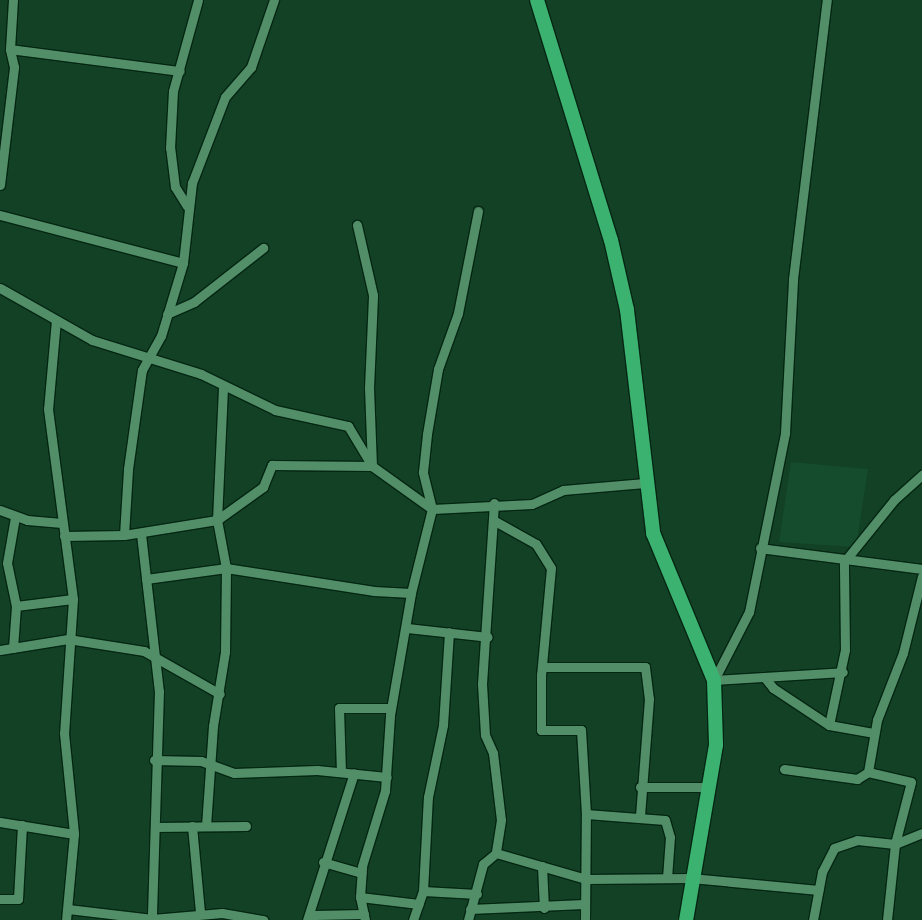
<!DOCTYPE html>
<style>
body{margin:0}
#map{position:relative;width:922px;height:920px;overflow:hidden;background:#124126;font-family:Helvetica,sans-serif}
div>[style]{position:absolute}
.built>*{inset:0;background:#154c2d}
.roads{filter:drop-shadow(1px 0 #052613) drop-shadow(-1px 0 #052613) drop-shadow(0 1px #052613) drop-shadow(0 -1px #052613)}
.minor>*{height:9px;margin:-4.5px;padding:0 4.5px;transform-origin:4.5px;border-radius:4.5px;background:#528f68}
.trunk>*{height:14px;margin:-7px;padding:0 7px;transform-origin:7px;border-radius:7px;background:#3cb270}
span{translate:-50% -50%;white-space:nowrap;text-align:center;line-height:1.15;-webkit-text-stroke:5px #0b2415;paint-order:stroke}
</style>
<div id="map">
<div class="built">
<div style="clip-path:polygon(791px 462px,868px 469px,856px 547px,779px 542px)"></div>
</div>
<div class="roads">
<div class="minor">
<div style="left:10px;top:49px;width:171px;rotate:7.4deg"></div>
<div style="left:0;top:185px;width:119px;rotate:-83.2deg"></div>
<div style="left:14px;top:67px;width:18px;rotate:-103deg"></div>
<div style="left:10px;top:49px;width:49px;rotate:-86.5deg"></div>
<div style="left:187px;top:206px;width:22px;rotate:-122deg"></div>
<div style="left:175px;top:187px;width:39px;rotate:-97deg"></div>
<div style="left:170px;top:148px;width:57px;rotate:-87deg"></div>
<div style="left:173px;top:91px;width:94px;rotate:-74.6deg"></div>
<div style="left:0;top:215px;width:189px;rotate:14.7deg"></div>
<div style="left:0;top:288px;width:106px;rotate:29.5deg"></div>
<div style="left:92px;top:340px;width:114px;rotate:17.3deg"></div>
<div style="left:201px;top:374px;width:82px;rotate:25.9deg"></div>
<div style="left:275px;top:410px;width:75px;rotate:12.4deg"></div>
<div style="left:348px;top:426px;width:47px;rotate:59deg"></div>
<div style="left:372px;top:466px;width:74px;rotate:35.6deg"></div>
<div style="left:432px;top:509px;width:100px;rotate:-2.9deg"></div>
<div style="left:532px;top:504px;width:34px;rotate:-24deg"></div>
<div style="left:563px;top:490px;width:82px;rotate:-4.9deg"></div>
<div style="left:167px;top:314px;width:30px;rotate:-24deg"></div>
<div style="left:194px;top:302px;width:88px;rotate:-38deg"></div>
<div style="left:56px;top:320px;width:89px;rotate:95.1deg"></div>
<div style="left:48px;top:409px;width:192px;rotate:82.5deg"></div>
<div style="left:73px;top:599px;width:134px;rotate:93.8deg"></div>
<div style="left:64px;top:733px;width:101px;rotate:84.3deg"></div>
<div style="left:74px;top:834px;width:86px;rotate:95.3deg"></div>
<div style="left:494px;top:503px;width:181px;rotate:93.8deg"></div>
<div style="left:482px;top:684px;width:51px;rotate:86.6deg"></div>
<div style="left:485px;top:735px;width:20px;rotate:66deg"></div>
<div style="left:493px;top:753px;width:67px;rotate:83.2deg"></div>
<div style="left:501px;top:820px;width:33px;rotate:99deg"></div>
<div style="left:0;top:510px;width:29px;rotate:20deg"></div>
<div style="left:27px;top:520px;width:35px;rotate:5deg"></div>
<div style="left:493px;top:520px;width:49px;rotate:29.2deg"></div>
<div style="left:536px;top:544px;width:28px;rotate:58deg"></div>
<div style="left:551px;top:568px;width:107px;rotate:95.3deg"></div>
<div style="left:541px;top:675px;width:55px;rotate:90deg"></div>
<div style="left:541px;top:730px;width:40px"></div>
<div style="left:581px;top:730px;width:84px;rotate:86.6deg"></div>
<div style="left:586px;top:814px;width:79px;rotate:4.3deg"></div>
<div style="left:665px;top:820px;width:18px;rotate:74deg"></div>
<div style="left:670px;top:837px;width:41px;rotate:94.2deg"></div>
<div style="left:141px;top:534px;width:158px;rotate:83.5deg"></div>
<div style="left:159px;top:691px;width:228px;rotate:91.8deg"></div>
<div style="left:124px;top:535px;width:66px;rotate:-86.5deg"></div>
<div style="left:128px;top:469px;width:100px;rotate:-82deg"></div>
<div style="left:142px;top:370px;width:39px;rotate:-61deg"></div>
<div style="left:161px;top:336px;width:76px;rotate:-73.2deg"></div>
<div style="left:183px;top:263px;width:81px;rotate:-83.6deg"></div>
<div style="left:192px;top:183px;width:92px;rotate:-69deg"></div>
<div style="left:225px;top:97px;width:40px;rotate:-49deg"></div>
<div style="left:251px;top:67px;width:71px;rotate:-71.1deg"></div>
<div style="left:64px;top:536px;width:60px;rotate:-1deg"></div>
<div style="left:124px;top:535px;width:94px;rotate:-9.2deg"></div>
<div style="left:217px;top:520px;width:57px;rotate:-35.7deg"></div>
<div style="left:263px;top:487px;width:24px;rotate:-68deg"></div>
<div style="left:272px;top:465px;width:100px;rotate:0.6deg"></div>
<div style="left:372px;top:466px;width:78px;rotate:-92.2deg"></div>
<div style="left:369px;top:388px;width:93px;rotate:-87.5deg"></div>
<div style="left:373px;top:295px;width:72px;rotate:-102.9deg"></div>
<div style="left:760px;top:548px;width:163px;rotate:7.4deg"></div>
<div style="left:146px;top:579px;width:81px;rotate:-7.8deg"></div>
<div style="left:226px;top:568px;width:150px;rotate:8.8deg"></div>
<div style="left:374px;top:591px;width:37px;rotate:3deg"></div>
<div style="left:16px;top:606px;width:57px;rotate:-7deg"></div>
<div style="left:407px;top:628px;width:81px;rotate:6.3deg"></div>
<div style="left:13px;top:648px;width:42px;rotate:-85.9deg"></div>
<div style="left:16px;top:606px;width:44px;rotate:-101.8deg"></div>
<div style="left:7px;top:563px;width:47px;rotate:-80.1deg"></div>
<div style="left:0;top:650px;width:69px;rotate:-9.2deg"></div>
<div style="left:68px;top:639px;width:77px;rotate:9deg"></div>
<div style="left:144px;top:651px;width:87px;rotate:29.5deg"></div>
<div style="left:542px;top:667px;width:103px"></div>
<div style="left:645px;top:667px;width:32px;rotate:83deg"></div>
<div style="left:649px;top:699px;width:118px;rotate:94.4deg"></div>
<div style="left:765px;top:678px;width:13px;rotate:51deg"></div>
<div style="left:773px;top:688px;width:67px;rotate:33.5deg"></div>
<div style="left:829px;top:725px;width:46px;rotate:10.1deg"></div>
<div style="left:714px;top:680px;width:76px;rotate:-62.8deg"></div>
<div style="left:749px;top:612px;width:183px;rotate:-78.6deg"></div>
<div style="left:785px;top:433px;width:154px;rotate:-87deg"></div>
<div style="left:793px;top:279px;width:281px;rotate:-83.1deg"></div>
<div style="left:714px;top:680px;width:129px;rotate:-3.5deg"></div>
<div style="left:829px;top:725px;width:77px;rotate:-78deg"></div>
<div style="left:845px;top:650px;width:88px;rotate:-90.7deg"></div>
<div style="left:844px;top:562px;width:80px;rotate:-51.1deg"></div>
<div style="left:894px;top:500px;width:38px;rotate:-42deg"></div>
<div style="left:154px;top:760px;width:47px;rotate:1.2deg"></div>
<div style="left:201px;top:761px;width:35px;rotate:20deg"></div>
<div style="left:234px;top:773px;width:83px;rotate:-2.1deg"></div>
<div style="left:317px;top:770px;width:70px;rotate:5.7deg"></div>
<div style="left:784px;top:769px;width:74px;rotate:7.8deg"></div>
<div style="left:857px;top:779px;width:13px;rotate:-32deg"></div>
<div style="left:868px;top:772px;width:44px;rotate:13.1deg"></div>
<div style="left:911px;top:782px;width:64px;rotate:104.5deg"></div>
<div style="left:895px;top:844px;width:76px;rotate:96deg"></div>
<div style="left:341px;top:772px;width:64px;rotate:-91.8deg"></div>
<div style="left:339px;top:708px;width:52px"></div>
<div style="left:868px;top:772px;width:53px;rotate:-80.2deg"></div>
<div style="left:877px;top:720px;width:72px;rotate:-68.8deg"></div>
<div style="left:903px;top:653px;width:79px;rotate:-76.1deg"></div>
<div style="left:640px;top:787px;width:70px"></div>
<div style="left:0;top:822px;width:75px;rotate:9.2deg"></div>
<div style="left:192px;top:826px;width:87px;rotate:84.7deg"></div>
<div style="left:206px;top:826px;width:100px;rotate:-86deg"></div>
<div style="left:213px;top:726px;width:75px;rotate:-80.8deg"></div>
<div style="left:225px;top:652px;width:84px;rotate:-89.3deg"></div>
<div style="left:226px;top:568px;width:49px;rotate:-100.6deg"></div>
<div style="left:217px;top:520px;width:134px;rotate:-87.4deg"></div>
<div style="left:155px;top:827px;width:91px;rotate:-0.6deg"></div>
<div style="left:323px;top:862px;width:40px;rotate:16deg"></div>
<div style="left:542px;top:866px;width:42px;rotate:87.3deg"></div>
<div style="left:423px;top:891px;width:54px;rotate:3.2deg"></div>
<div style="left:360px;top:897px;width:59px;rotate:6.8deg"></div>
<div style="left:0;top:899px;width:18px"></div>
<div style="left:18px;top:899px;width:74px;rotate:-86.9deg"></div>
<div style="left:68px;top:909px;width:85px;rotate:6.8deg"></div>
<div style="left:152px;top:919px;width:70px;rotate:-4.9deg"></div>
<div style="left:222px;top:913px;width:42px;rotate:9.7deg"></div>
<div style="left:470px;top:909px;width:114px;rotate:-2.5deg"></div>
<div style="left:307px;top:920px;width:154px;rotate:-72.3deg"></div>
<div style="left:309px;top:920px;width:7px;rotate:-45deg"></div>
<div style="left:314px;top:915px;width:50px;rotate:-1.1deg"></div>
<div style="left:365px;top:920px;width:24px;rotate:-102deg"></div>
<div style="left:360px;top:897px;width:31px;rotate:-86deg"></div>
<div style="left:362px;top:866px;width:78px;rotate:-73deg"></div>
<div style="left:385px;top:791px;width:76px;rotate:-86.2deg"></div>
<div style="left:390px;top:715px;width:124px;rotate:-80.2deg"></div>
<div style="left:411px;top:593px;width:87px;rotate:-76deg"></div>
<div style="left:432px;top:509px;width:38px;rotate:-104deg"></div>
<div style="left:423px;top:472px;width:38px;rotate:-84deg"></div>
<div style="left:427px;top:434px;width:66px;rotate:-80.4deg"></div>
<div style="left:438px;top:369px;width:59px;rotate:-70.3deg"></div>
<div style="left:458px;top:313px;width:104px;rotate:-78.9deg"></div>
<div style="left:413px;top:920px;width:31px;rotate:-71deg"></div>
<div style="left:423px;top:891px;width:94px;rotate:-87deg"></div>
<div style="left:428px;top:797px;width:74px;rotate:-78.2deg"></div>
<div style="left:443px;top:725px;width:93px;rotate:-86.3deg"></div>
<div style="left:468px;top:920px;width:58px;rotate:-75deg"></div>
<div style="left:483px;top:864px;width:17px;rotate:-40deg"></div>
<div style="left:496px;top:853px;width:94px;rotate:16.1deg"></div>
<div style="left:586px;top:879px;width:105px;rotate:-0.5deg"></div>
<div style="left:691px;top:878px;width:128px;rotate:5.4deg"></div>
<div style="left:585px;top:920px;width:106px;rotate:-89.5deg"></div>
<div style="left:813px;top:920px;width:49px;rotate:-79.4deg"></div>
<div style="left:822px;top:872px;width:27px;rotate:-63deg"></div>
<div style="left:834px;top:848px;width:24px;rotate:-19deg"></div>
<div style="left:857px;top:840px;width:38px;rotate:6deg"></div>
<div style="left:895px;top:844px;width:29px;rotate:-22deg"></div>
</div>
<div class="trunk">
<div style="left:537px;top:0;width:251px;rotate:72.9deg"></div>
<div style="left:611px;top:240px;width:72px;rotate:77.1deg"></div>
<div style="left:627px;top:310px;width:225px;rotate:83.3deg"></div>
<div style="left:653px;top:533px;width:159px;rotate:67.5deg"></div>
<div style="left:714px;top:680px;width:65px;rotate:88.2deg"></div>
<div style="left:716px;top:745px;width:178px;rotate:99.7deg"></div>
</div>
</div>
</div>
